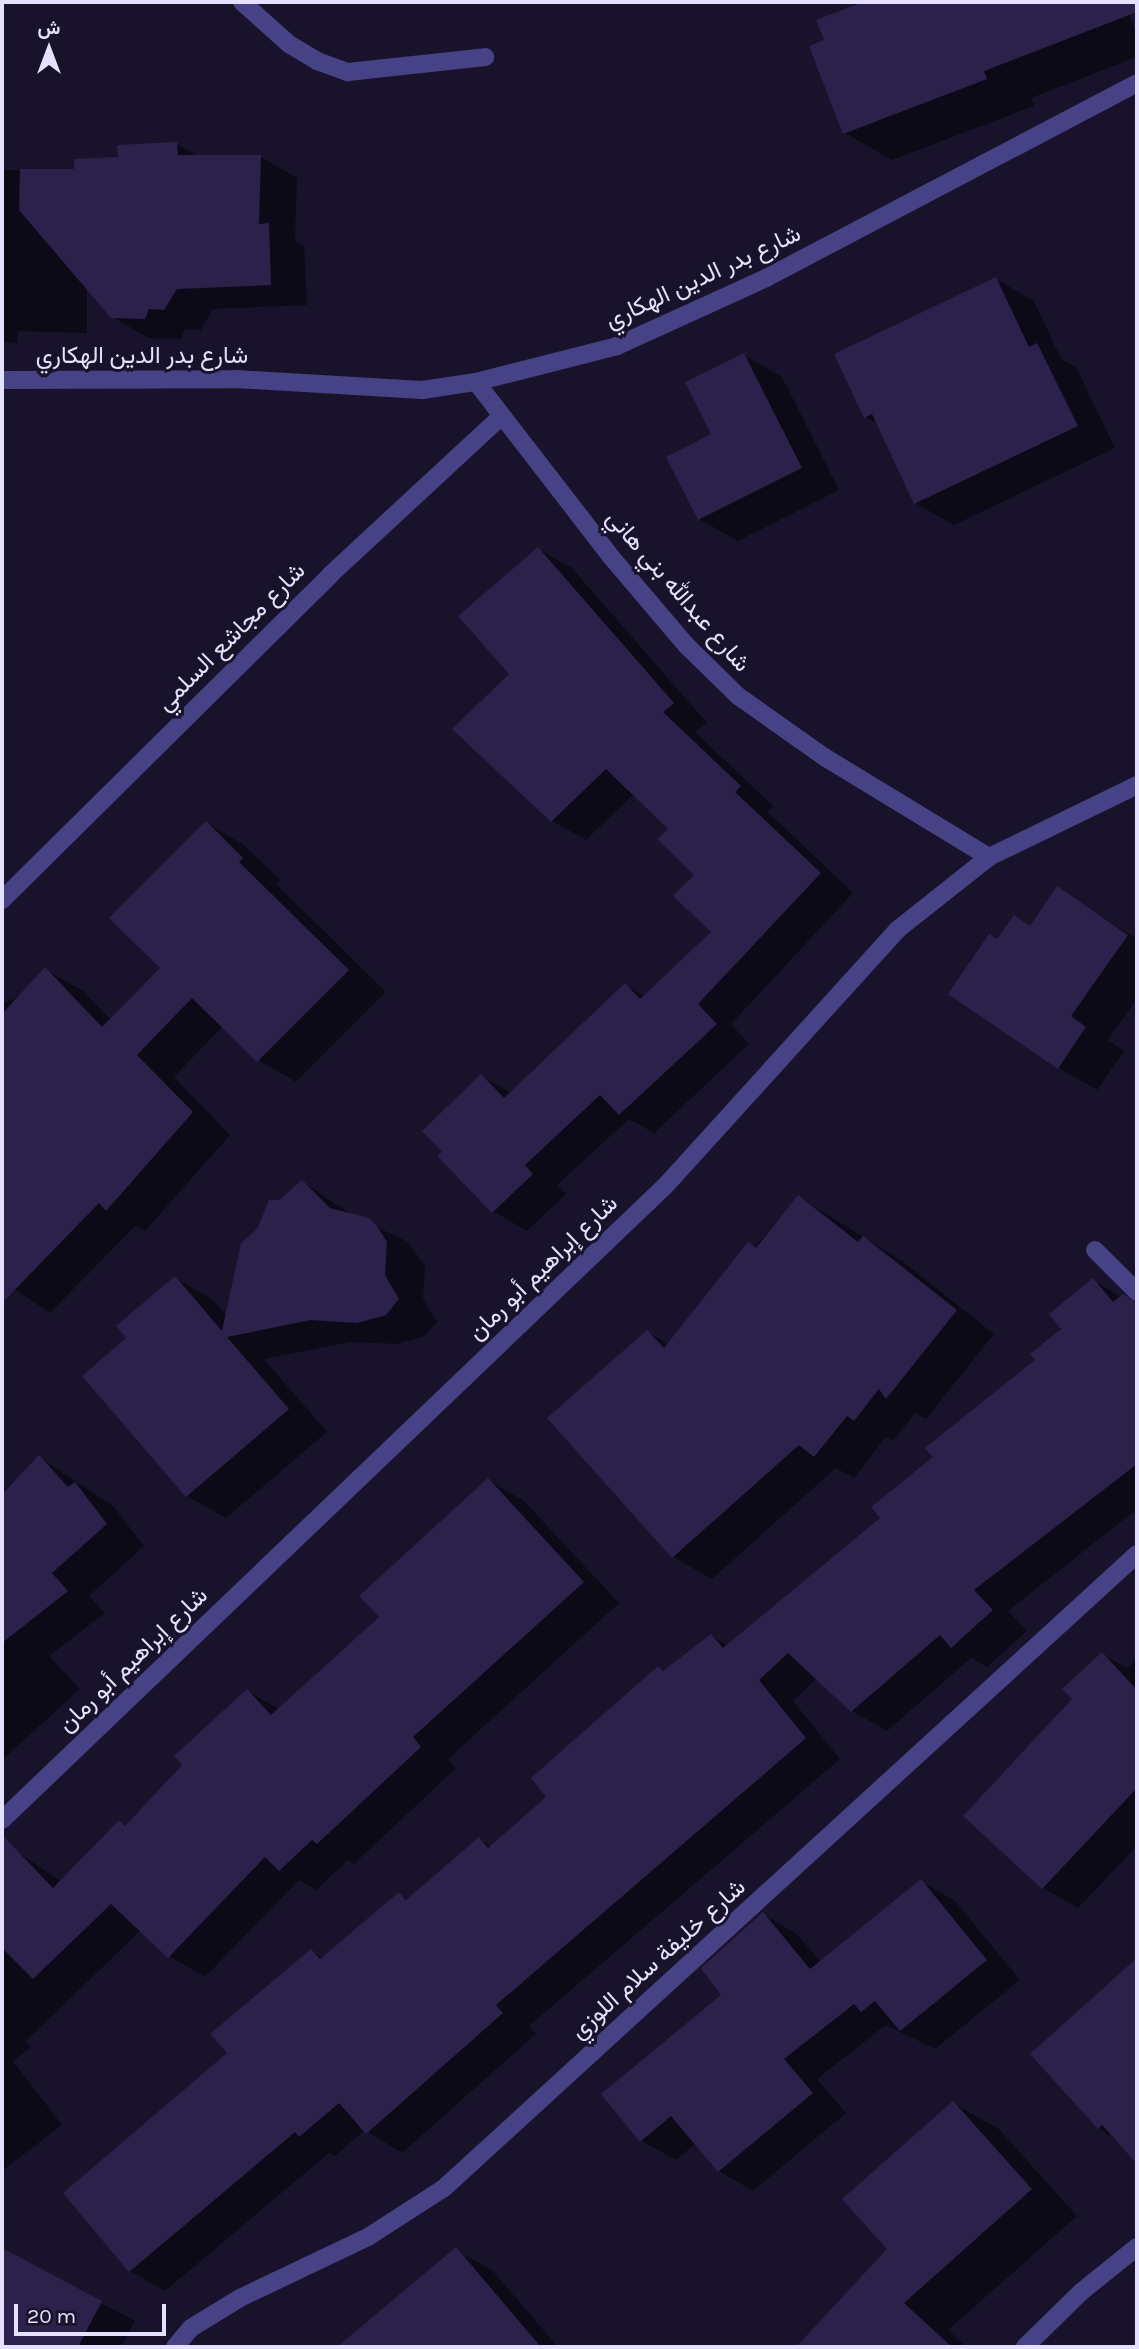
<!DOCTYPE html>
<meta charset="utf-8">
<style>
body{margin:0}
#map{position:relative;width:1139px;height:2349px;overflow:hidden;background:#18132b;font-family:Karla,Vazirmatn,sans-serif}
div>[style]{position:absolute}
.shadow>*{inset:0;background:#0007}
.building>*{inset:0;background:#2b214b}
.service>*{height:18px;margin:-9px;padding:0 9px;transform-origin:9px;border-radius:9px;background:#474286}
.minor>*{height:18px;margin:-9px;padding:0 9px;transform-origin:9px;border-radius:9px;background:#474286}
span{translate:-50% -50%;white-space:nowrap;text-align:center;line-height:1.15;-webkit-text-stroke:6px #18132b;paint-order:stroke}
.street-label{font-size:24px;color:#e4e0fd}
.frame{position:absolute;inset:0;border:4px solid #e4e0fd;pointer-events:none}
.north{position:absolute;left:14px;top:14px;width:70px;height:70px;-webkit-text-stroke:5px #18132b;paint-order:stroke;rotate:0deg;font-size:19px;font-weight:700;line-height:28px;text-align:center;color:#e4e0fd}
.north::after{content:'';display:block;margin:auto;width:24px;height:32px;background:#e4e0fd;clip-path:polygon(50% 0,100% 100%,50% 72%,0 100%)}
.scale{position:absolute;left:14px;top:2304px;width:152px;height:32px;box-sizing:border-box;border:4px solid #e4e0fd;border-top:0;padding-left:9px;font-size:21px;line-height:24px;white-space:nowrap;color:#e4e0fd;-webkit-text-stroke:5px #18132b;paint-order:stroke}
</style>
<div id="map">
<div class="shadow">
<div style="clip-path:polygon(853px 2px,1086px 2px,1099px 36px,1090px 2px,1124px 2px,1137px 35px,1137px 57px,1031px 98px,1034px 106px,892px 160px,845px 133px,826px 41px,855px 7px)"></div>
<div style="clip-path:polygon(177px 144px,199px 157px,261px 157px,297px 178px,295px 241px,304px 246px,307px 305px,213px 309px,201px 330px,185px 329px,181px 339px,149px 338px,112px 317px,87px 287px,87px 333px,18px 331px,18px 343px,2px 342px,2px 170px,75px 171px)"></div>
<div style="clip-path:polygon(996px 279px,1034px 301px,1061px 359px,1076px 367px,1115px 448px,954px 525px,915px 503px,878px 424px,866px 417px)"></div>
<div style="clip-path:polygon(744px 355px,782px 377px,839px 490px,738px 541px,699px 519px,713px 435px)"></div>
<div style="clip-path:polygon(538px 549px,572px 568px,707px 723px,695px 732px,773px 806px,768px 812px,853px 893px,731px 1024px,749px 1044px,654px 1133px,629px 1119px,557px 1185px,566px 1194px,527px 1231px,493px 1211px,445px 1152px,482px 1076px,511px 1093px,626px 985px,645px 997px,714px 932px,696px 875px,670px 829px,634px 794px,586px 840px,552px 821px,454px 729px,511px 674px)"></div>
<div style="clip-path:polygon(206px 823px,244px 845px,280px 880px,276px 884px,386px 992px,296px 1082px,258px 1060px,223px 1026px,174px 1077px,230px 1135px,145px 1231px,135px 1226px,50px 1313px,5px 1283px,2px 1285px,2px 1003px,22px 996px,46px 970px,83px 991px,111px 1020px,163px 968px)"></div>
<div style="clip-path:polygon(1057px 889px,1137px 939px,1137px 999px,1108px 1040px,1124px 1051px,1097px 1090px,1059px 1068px,998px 941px,1031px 927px)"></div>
<div style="clip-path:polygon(303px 1182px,352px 1215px,408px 1242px,425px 1266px,423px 1299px,437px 1322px,424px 1336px,397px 1344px,351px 1342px,264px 1359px,327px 1432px,226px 1518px,187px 1496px,85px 1376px,128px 1338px,175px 1278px,213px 1300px,227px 1317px,258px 1230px,279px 1202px)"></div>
<div style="clip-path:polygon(799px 1197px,902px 1261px,994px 1334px,926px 1419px,915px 1413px,893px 1441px,886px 1437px,854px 1478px,836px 1468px,712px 1579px,673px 1557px,647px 1332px,669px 1344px)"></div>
<div style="clip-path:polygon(1093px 1280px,1137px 1307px,1137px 1509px,1008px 1611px,1027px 1631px,987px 1667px,971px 1658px,887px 1731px,852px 1711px,817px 1678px,793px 1701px,840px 1759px,529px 2026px,536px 2034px,402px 2153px,365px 2130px,335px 2156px,329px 2153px,165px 2291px,130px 2271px,229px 2053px,311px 1951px,323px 1958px,399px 1894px,409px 1900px,479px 1839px,492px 1847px,549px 1797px,658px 1668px,665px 1672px,711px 1636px,728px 1646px,882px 1518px,936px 1458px,1038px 1360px)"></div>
<div style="clip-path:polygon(39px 1457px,113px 1506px,144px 1546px,89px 1596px,105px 1613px,49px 1656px,80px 1689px,2px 1760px,2px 1492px)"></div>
<div style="clip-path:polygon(488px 1480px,524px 1501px,619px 1603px,448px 1759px,456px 1768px,354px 1864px,348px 1860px,316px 1890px,299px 1880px,205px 1977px,169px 1956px,141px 1930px,26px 2041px,31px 2047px,13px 2061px,62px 2125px,2px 2171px,2px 1863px,15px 1850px,62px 1882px,119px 1822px,127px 1827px,247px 1691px,279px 1709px,381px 1617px)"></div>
<div style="clip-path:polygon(1102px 1654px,1127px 1668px,1137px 1659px,1137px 1846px,1078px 1908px,1043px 1888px,1074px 1699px)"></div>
<div style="clip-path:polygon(921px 1881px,955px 1901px,1020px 1980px,935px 2049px,886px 2025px,817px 2079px,846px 2113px,753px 2191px,719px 2171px,696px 2143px,676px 2160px,642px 2141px,604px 2095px,724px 1995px,763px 1914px,797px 1934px,821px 1962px)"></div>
<div style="clip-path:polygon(1135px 1962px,1137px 1963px,1137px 2156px,1099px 2128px,1033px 2054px)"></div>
<div style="clip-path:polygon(953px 2103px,999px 2129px,1077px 2216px,948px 2330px,967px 2347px,799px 2347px,889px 2249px)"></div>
<div style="clip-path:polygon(2px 2250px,135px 2321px,121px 2347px,2px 2347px)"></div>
<div style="clip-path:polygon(456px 2250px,492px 2270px,558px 2347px,344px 2347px)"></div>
</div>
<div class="building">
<div style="clip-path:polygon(863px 2px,1137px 2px,1137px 12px,984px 71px,987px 79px,843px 134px,809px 46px,824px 40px,816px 20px)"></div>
<div style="clip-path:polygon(177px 142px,178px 155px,261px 155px,259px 224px,269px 223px,271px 285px,177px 289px,164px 310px,149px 309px,145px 319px,111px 318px,19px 210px,20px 169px,74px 169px,74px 159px,118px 157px,117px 145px)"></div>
<div style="clip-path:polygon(996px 277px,1029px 347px,1037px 343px,1078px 426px,914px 504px,872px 414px,864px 418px,834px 354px)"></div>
<div style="clip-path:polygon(744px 353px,802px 468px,698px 520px,666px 457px,711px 434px,685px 382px)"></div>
<div style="clip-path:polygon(538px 547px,674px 703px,663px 712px,741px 786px,735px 792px,821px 873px,698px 1004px,717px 1024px,619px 1115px,600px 1095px,525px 1165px,533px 1174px,492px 1213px,437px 1156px,442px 1152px,422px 1131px,481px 1074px,504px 1098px,625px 983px,640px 999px,711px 932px,673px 896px,694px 875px,657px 839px,668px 829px,606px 769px,551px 822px,452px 729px,509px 674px,458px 616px)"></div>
<div style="clip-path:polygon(206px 821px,243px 858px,239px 862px,349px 970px,257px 1062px,192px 998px,137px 1055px,193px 1112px,106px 1211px,99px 1203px,2px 1303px,2px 1014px,45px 967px,102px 1027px,160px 968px,109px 918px)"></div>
<div style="clip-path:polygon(1057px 886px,1128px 935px,1071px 1016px,1086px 1027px,1058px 1069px,948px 994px,989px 934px,997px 939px,1014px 915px,1030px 926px)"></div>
<div style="clip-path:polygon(302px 1180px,330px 1208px,369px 1218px,377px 1226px,387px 1242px,385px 1275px,399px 1299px,386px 1315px,357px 1323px,311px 1320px,227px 1337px,289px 1409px,186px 1497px,82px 1376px,126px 1338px,116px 1326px,175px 1276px,222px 1331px,241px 1243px,257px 1229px,269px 1200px,279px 1200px)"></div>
<div style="clip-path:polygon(798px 1195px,858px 1242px,863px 1236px,957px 1310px,886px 1399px,879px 1389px,854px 1421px,847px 1416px,814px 1457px,799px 1445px,672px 1558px,547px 1418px,647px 1330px,664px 1348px,748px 1242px,756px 1248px)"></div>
<div style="clip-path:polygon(1093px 1278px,1113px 1302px,1123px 1294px,1137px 1303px,1137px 1464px,974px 1590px,993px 1610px,951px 1648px,940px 1635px,851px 1712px,788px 1653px,759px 1680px,806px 1738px,496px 2005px,503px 2013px,366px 2134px,339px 2103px,299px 2137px,295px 2132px,129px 2272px,63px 2193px,227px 2053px,210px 2034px,311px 1949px,320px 1959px,399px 1892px,406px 1900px,479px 1837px,488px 1848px,546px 1797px,531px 1778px,658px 1666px,663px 1671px,711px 1634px,723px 1648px,880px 1518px,871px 1507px,933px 1457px,925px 1448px,1035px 1360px,1030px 1354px,1061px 1329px,1049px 1314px)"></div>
<div style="clip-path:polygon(39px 1455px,68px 1487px,75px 1482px,107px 1524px,52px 1573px,68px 1591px,2px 1643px,2px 1494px)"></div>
<div style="clip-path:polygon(488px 1478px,584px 1582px,413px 1737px,421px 1747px,317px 1844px,312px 1840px,279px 1871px,265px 1857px,168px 1958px,111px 1904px,33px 1979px,2px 1948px,2px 1835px,53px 1888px,119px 1820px,125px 1826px,182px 1765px,174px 1756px,247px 1689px,271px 1715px,379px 1617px,359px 1596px)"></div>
<div style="clip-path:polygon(1102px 1652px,1137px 1690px,1137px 1788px,1042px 1889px,963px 1816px,1072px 1699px,1062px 1689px)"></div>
<div style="clip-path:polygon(921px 1879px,987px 1960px,900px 2031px,875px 2001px,861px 2012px,854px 2004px,784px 2059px,813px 2093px,718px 2172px,671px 2116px,640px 2142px,601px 2094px,721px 1995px,701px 1968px,763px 1912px,810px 1969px)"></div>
<div style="clip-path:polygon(1137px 1958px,1137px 2164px,1102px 2125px,1098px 2129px,1030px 2054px)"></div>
<div style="clip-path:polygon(953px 2101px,1032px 2189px,904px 2303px,952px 2347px,796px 2347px,887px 2249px,842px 2199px)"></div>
<div style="clip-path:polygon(456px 2247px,541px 2347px,337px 2347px)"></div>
<div style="clip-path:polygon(2px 2248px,102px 2301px,78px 2347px,2px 2347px)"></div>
</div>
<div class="service">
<div style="left:1095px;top:1250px;width:59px;rotate:45deg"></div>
</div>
<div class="minor">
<div style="left:242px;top:2px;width:63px;rotate:41.8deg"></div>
<div style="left:289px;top:44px;width:33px;rotate:31deg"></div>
<div style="left:317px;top:61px;width:33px;rotate:20deg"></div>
<div style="left:348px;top:72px;width:138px;rotate:-6.2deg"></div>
<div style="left:2px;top:380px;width:234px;rotate:-0.2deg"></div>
<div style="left:236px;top:379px;width:186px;rotate:3.4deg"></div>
<div style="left:422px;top:390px;width:55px;rotate:-8.4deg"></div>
<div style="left:476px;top:382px;width:146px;rotate:-14.3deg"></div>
<div style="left:617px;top:346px;width:164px;rotate:-24.5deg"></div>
<div style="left:766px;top:278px;width:419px;rotate:-27.7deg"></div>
<div style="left:476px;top:382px;width:222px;rotate:52.3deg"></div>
<div style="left:612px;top:558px;width:114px;rotate:49.6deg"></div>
<div style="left:686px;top:645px;width:73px;rotate:44.4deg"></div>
<div style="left:738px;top:696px;width:108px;rotate:35.2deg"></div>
<div style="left:826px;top:758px;width:191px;rotate:31.3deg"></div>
<div style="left:2px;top:900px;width:462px;rotate:-44.7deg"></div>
<div style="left:330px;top:575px;width:234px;rotate:-42.8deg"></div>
<div style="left:2px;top:1820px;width:920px;rotate:-43.72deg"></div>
<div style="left:667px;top:1184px;width:343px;rotate:-47.8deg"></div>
<div style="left:897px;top:930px;width:117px;rotate:-38.4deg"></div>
<div style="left:989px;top:857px;width:165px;rotate:-25.9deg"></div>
<div style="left:175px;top:2347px;width:25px;rotate:-50deg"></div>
<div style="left:191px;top:2328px;width:57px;rotate:-31.5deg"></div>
<div style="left:240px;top:2298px;width:142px;rotate:-25.5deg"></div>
<div style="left:368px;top:2237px;width:90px;rotate:-32.8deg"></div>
<div style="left:444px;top:2188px;width:939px;rotate:-42.45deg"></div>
<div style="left:1025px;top:2347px;width:78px;rotate:-44.5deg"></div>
<div style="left:1081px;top:2292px;width:72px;rotate:-38.8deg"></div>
</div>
<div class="street-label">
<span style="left:703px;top:277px;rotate:-25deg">شارع بدر الدين الهكاري</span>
<span style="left:142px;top:356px">شارع بدر الدين الهكاري</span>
<span style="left:678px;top:591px;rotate:49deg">شارع عبدالله بني هاني</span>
<span style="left:231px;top:637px;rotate:-45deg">شارع مجاشع السلمي</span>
<span style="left:543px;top:1268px;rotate:-44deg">شارع إبراهيم أبو رمان</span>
<span style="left:133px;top:1660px;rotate:-44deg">شارع إبراهيم أبو رمان</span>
<span style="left:658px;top:1959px;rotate:-42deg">شارع خليفة سلام اللوزي</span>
</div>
<div class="frame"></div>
<div class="north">ش</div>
<div class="scale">20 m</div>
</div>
